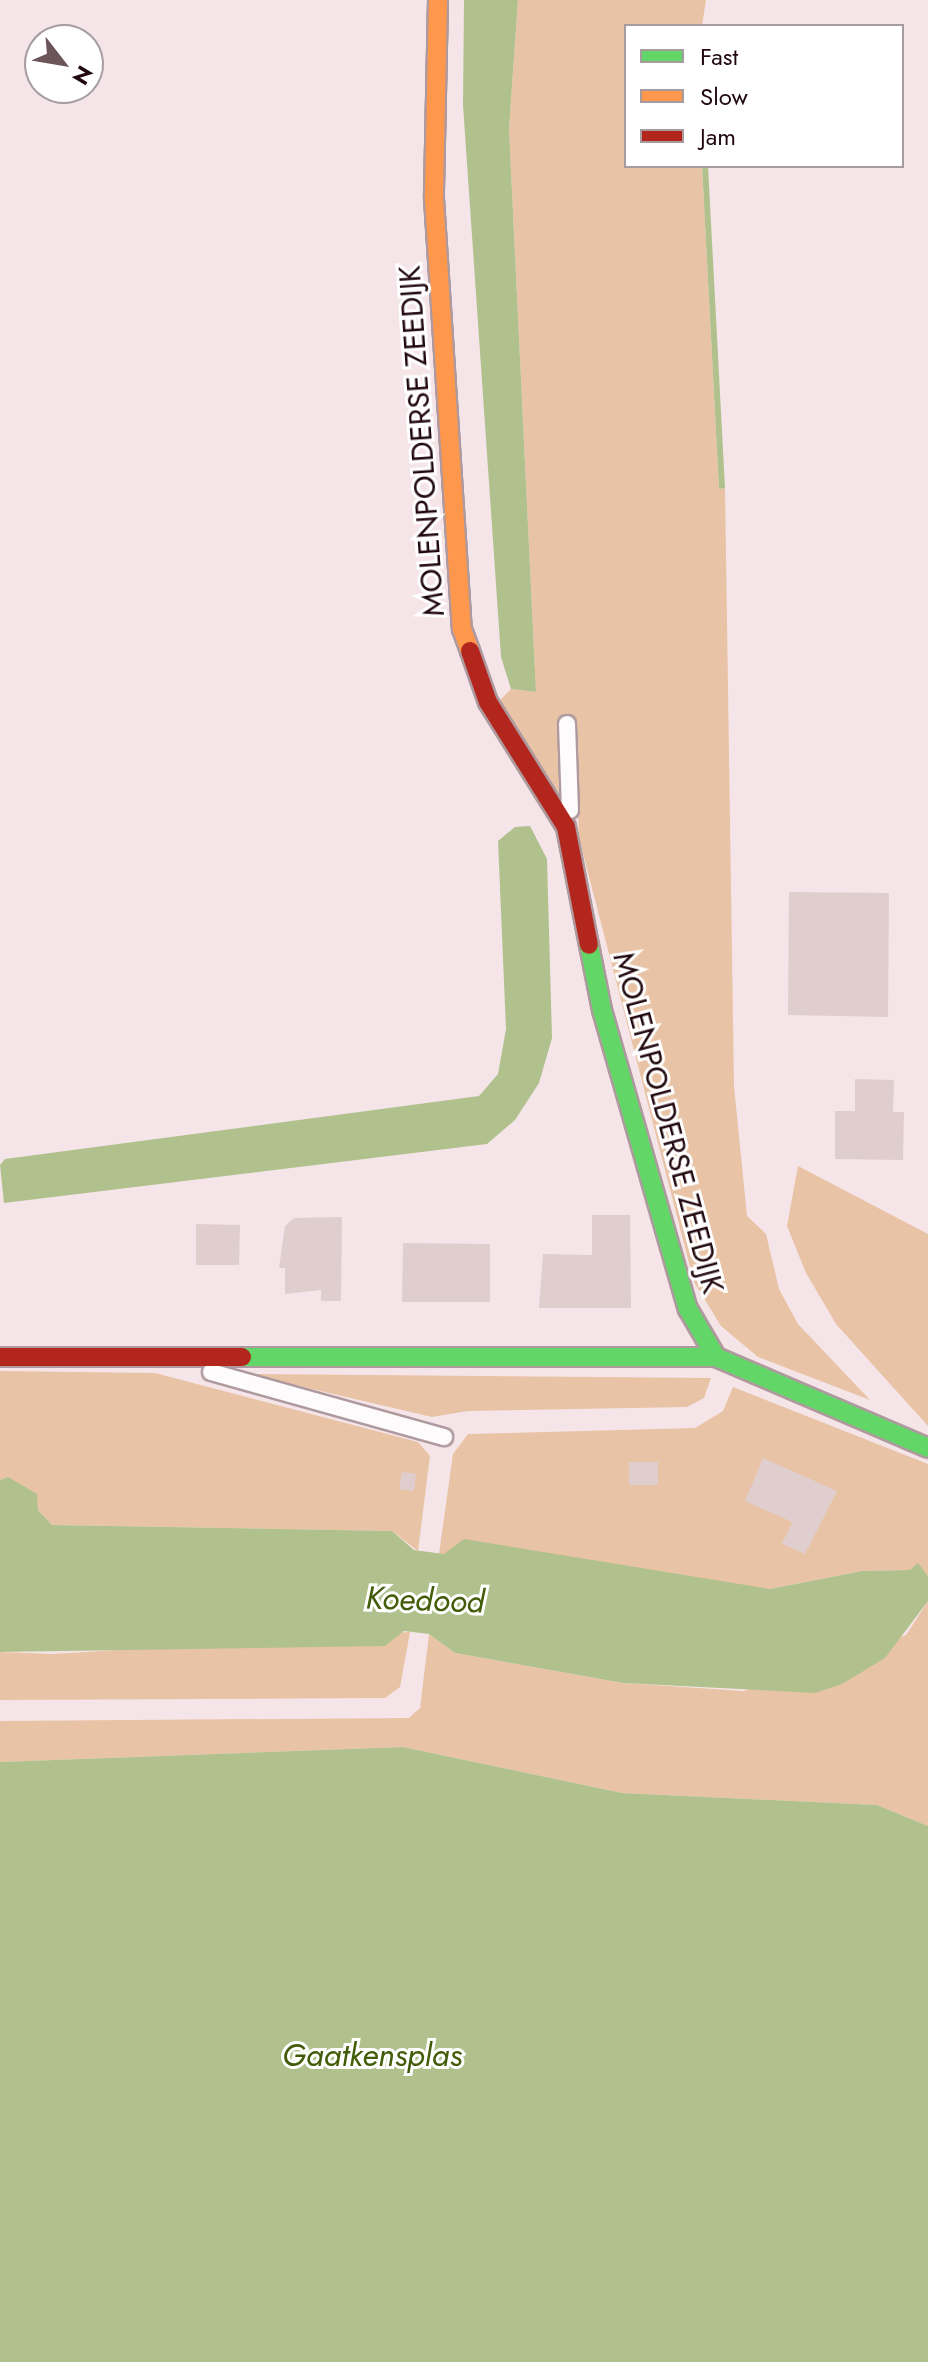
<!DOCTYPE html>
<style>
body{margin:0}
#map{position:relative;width:928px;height:2362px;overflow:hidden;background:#f5e5e8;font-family:Jost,sans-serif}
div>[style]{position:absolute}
.green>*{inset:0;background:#e9c3a5}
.water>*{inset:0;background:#b0c18d}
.building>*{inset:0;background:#e0cdce}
.roads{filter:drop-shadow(2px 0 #ae9a9e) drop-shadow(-2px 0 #ae9a9e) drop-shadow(0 2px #ae9a9e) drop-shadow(0 -2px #ae9a9e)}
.lane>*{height:16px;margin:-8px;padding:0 8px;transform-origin:8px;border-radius:8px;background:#fefbfc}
.fast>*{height:18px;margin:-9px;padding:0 9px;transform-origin:9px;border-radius:9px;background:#63d668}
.slow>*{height:18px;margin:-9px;padding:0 9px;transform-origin:9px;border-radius:9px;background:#ff974d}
.jam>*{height:18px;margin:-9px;padding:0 9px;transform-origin:9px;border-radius:9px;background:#b3261e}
span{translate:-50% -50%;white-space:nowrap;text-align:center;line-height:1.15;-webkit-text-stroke:6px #fff;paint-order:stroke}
.street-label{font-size:30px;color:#20080e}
.water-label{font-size:32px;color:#425c08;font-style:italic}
.legend{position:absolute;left:624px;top:24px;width:280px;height:144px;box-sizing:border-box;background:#fff;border:2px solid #a69c9f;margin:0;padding:10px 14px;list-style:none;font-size:24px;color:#20080e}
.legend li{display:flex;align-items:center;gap:16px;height:40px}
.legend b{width:40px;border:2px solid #a69c9f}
.north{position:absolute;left:24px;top:24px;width:80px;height:80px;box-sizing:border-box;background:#fff;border:2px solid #a69c9f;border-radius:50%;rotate:121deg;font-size:22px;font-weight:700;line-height:32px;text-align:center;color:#20080e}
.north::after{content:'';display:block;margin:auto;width:28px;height:36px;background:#6b555a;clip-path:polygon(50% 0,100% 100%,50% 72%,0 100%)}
</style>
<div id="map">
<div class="green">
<div style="clip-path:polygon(518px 0,706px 0,702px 26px,626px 26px,626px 166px,702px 166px,719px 489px,725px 488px,734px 1086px,747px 1216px,766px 1234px,779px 1289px,798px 1324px,870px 1400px,758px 1357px,721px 1326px,694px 1282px,579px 838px,575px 727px,560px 728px,559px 793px,497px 703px,511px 689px,536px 692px,509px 129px)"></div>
<div style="clip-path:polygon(798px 1166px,928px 1234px,928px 1426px,836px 1324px,806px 1273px,787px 1226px)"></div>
<div style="clip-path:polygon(0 1371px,155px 1373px,418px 1442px,430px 1456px,418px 1551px,392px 1531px,52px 1525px,8px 1477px,0 1480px)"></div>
<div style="clip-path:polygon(248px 1374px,711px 1378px,704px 1398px,687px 1407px,468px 1411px,432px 1417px)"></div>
<div style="clip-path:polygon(733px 1387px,928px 1464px,928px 1576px,918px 1564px,910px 1570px,862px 1571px,770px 1589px,439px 1554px,453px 1454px,468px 1434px,695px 1428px,723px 1411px)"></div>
<div style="clip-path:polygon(928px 1601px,928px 1826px,877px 1805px,622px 1793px,403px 1747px,0 1762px,0 1721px,409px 1718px,420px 1708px,429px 1634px,455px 1653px,623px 1683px,744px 1691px,906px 1635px)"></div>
<div style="clip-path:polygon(410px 1632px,400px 1687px,385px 1698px,0 1700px,0 1652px,53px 1654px)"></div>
</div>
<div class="water">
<div style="clip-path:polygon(464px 0,518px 0,509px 129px,536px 692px,511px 689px,501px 657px,463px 105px)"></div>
<div style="clip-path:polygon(702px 166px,708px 166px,725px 488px,719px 489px)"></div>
<div style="clip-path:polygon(530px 826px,547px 859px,552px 1038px,539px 1083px,515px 1120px,487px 1144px,4px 1203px,0 1165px,5px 1159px,479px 1096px,498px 1074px,506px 1029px,498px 841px,515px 827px)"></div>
<div style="clip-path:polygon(8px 1477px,37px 1494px,38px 1510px,52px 1525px,392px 1531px,414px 1550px,444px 1554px,464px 1539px,770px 1589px,862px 1571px,910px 1570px,918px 1563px,928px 1576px,928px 1601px,885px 1658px,842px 1684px,815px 1693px,623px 1683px,455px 1653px,429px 1634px,404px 1631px,385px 1646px,0 1652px,0 1480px)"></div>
<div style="clip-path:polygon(403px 1747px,622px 1793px,877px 1805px,928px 1826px,928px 2362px,0 2362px,0 1762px)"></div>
</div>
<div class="building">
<div style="clip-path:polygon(789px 892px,889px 893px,888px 1017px,788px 1015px)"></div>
<div style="clip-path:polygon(855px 1079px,894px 1080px,893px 1112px,904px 1112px,903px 1160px,835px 1159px,835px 1111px,855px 1111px)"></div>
<div style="clip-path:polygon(592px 1215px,630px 1215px,631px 1308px,539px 1308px,543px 1254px,592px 1255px)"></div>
<div style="clip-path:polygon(342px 1217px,341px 1301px,321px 1301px,321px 1290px,285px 1294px,285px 1268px,279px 1268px,285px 1226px,294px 1218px)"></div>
<div style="clip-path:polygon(196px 1224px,240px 1225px,239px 1265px,196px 1265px)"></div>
<div style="clip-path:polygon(403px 1243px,490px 1244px,490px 1302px,402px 1302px)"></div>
<div style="clip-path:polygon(763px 1458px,837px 1491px,805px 1554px,782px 1544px,792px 1522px,745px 1501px)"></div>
<div style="clip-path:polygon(629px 1462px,658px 1462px,658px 1485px,629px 1485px)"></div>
<div style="clip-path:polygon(402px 1472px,416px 1474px,414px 1491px,399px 1489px)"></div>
</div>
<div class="roads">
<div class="lane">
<div style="left:567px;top:724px;width:86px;rotate:88deg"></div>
<div style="left:211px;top:1372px;width:242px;rotate:15.6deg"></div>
</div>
<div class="fast">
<div style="left:589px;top:945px;width:66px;rotate:78.7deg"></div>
<div style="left:602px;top:1010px;width:311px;rotate:74deg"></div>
<div style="left:688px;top:1309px;width:56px;rotate:59.7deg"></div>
<div style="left:242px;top:1357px;width:474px"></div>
<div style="left:716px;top:1357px;width:231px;rotate:23.2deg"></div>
</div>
<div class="slow">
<div style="left:438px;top:0;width:199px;rotate:91.2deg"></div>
<div style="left:434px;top:199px;width:431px;rotate:86.3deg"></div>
<div style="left:462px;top:629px;width:23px;rotate:70deg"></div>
</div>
<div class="jam">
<div style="left:470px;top:651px;width:54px;rotate:70.6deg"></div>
<div style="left:488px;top:702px;width:147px;rotate:58deg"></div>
<div style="left:566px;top:827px;width:120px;rotate:79deg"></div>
<div style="left:0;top:1357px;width:242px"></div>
</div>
</div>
<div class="street-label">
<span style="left:422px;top:441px;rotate:-94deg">MOLENPOLDERSE ZEEDIJK</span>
<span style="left:668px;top:1123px;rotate:75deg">MOLENPOLDERSE ZEEDIJK</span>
</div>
<div class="water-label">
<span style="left:425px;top:1600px;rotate:2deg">Koedood</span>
<span style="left:372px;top:2055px">Gaatkensplas</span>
</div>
<ul class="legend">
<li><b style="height:10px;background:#63d668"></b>Fast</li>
<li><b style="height:10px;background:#ff974d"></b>Slow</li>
<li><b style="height:10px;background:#b3261e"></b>Jam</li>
</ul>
<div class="north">N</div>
</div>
